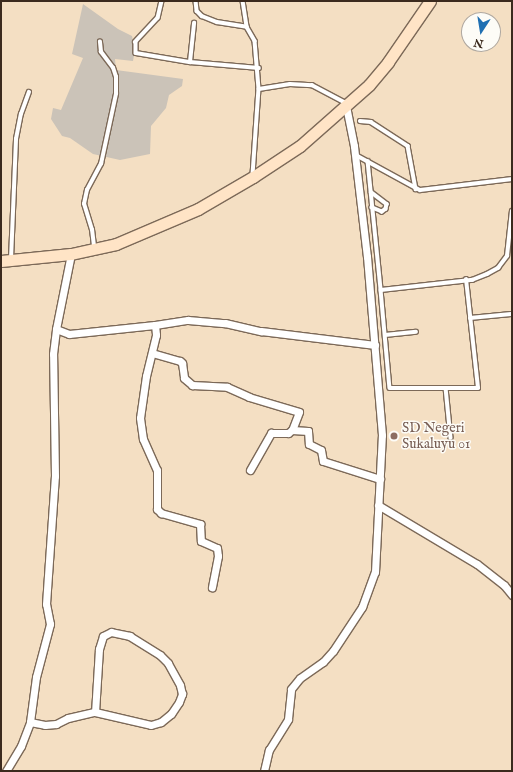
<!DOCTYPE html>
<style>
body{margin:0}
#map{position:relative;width:513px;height:772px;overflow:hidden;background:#f4dfc3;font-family:"IM FELL English",serif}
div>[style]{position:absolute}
.industrial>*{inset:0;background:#cbc3b8}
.roads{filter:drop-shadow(1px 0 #7c6958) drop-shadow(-1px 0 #7c6958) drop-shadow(0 1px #7c6958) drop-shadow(0 -1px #7c6958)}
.service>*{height:3.5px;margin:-1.75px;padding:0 1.75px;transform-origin:1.75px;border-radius:1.75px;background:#fff}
.minor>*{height:7px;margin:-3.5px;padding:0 3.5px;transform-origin:3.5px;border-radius:3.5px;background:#fff}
.secondary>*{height:11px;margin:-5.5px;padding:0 5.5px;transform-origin:5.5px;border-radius:5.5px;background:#ffe4c6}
.dots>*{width:11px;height:11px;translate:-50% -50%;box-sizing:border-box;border:2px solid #fdfcf7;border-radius:50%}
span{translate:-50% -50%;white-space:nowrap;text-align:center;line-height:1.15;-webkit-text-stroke:3px #fdfcf7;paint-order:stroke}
.education-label{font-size:14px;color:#785e54}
.left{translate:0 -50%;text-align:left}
.frame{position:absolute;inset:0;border:2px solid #3b2a1e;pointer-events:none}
.north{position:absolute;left:461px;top:12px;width:40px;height:40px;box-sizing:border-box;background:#fdfcf7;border:1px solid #afa8a0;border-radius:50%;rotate:192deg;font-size:11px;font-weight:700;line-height:16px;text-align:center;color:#3b2a1e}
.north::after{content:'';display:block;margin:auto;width:14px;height:18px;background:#1f6fb2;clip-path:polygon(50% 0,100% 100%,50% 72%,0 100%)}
</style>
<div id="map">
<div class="industrial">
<div style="clip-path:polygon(83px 4px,118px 29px,132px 36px,135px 50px,133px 61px,115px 59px,116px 70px,183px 79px,182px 86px,169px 95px,166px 108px,151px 126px,150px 154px,120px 160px,93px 154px,70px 138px,62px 136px,51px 119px,53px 108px,61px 110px,83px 58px,72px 54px)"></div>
</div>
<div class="roads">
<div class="service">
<div style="left:162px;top:1px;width:17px;rotate:103deg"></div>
<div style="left:158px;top:18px;width:33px;rotate:133deg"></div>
<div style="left:136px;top:42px;width:11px;rotate:90deg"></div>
<div style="left:136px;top:53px;width:55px;rotate:9.5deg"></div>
<div style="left:190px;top:62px;width:69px;rotate:5deg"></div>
<div style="left:196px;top:1px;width:10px;rotate:84deg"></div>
<div style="left:197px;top:11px;width:7px;rotate:45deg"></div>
<div style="left:202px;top:16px;width:16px;rotate:22deg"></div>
<div style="left:217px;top:22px;width:30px;rotate:9deg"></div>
<div style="left:247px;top:27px;width:16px;rotate:60deg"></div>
<div style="left:255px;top:41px;width:48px;rotate:85.2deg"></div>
<div style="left:259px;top:89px;width:85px;rotate:94deg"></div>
<div style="left:243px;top:1px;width:26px;rotate:81deg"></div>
<div style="left:190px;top:62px;width:39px;rotate:-84deg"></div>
<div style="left:259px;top:89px;width:31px;rotate:-9deg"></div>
<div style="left:290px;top:84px;width:22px;rotate:3deg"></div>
<div style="left:312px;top:85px;width:36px;rotate:28deg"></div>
<div style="left:344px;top:102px;width:3px;rotate:72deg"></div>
<div style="left:360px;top:121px;width:11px;rotate:5deg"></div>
<div style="left:371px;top:122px;width:44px;rotate:33deg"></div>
<div style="left:408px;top:146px;width:44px;rotate:79.5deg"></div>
<div style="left:356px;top:155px;width:73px;rotate:28.7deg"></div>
<div style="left:420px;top:190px;width:93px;rotate:-6.8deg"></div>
<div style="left:368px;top:161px;width:130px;rotate:84.2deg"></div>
<div style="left:381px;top:290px;width:92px;rotate:-6.3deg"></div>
<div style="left:472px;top:280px;width:16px;rotate:-22deg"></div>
<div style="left:487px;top:274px;width:13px;rotate:-29deg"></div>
<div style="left:498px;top:268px;width:15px;rotate:-53deg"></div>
<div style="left:507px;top:256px;width:45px;rotate:-83.7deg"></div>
<div style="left:371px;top:192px;width:20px;rotate:37deg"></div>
<div style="left:387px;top:204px;width:5px;rotate:101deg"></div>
<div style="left:386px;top:209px;width:5px;rotate:143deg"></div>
<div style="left:382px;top:212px;width:11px;rotate:-158deg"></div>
<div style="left:94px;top:246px;width:16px;rotate:-97deg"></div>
<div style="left:92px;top:230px;width:27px;rotate:-107deg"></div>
<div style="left:84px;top:204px;width:14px;rotate:-78deg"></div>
<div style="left:87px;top:190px;width:30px;rotate:-62deg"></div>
<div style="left:101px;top:164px;width:72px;rotate:-77.9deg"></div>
<div style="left:116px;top:94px;width:17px;rotate:-90deg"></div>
<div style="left:116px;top:77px;width:9px;rotate:-108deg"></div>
<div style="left:113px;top:68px;width:20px;rotate:-127deg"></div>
<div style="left:101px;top:52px;width:10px;rotate:-96deg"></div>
<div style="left:11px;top:259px;width:120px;rotate:-87.6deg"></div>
<div style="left:16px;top:139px;width:25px;rotate:-79deg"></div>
<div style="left:21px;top:114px;width:23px;rotate:-70deg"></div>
<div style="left:381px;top:290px;width:98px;rotate:84.8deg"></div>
<div style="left:390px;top:388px;width:88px"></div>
<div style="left:478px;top:388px;width:109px;rotate:-96.3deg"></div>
<div style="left:470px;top:318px;width:41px;rotate:-5.6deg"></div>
<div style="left:385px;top:335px;width:31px;rotate:-6deg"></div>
<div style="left:446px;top:388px;width:50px;rotate:84.3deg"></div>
</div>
<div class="minor">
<div style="left:155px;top:325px;width:10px;rotate:84deg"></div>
<div style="left:156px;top:335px;width:42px;rotate:103.7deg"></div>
<div style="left:146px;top:376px;width:42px;rotate:98.1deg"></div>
<div style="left:140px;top:418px;width:21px;rotate:82deg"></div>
<div style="left:143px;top:439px;width:34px;rotate:66deg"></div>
<div style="left:157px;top:470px;width:39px;rotate:90deg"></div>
<div style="left:157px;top:509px;width:6px;rotate:45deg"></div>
<div style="left:161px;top:513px;width:41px;rotate:15.8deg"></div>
<div style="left:200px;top:524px;width:17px;rotate:87deg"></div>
<div style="left:201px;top:541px;width:17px;rotate:24deg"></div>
<div style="left:217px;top:548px;width:8px;rotate:83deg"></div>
<div style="left:218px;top:556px;width:32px;rotate:101deg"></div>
<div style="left:56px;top:329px;width:14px;rotate:21deg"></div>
<div style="left:69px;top:334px;width:86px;rotate:-6deg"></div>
<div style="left:155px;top:325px;width:33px;rotate:-9deg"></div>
<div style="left:188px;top:320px;width:37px;rotate:5deg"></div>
<div style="left:225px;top:323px;width:37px;rotate:13deg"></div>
<div style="left:261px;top:331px;width:115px;rotate:7deg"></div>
<div style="left:152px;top:353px;width:29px;rotate:16deg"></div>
<div style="left:180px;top:361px;width:3px;rotate:45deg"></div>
<div style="left:182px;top:363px;width:15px;rotate:82deg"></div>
<div style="left:184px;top:378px;width:11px;rotate:41deg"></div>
<div style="left:192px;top:385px;width:35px;rotate:3deg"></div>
<div style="left:227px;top:387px;width:24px;rotate:24deg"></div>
<div style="left:249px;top:397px;width:52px;rotate:16.7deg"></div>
<div style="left:299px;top:412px;width:19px;rotate:111deg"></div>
<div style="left:292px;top:430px;width:16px;rotate:4deg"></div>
<div style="left:308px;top:431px;width:13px;rotate:86deg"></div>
<div style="left:309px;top:444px;width:13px;rotate:27deg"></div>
<div style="left:321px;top:450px;width:11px;rotate:80deg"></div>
<div style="left:323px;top:461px;width:60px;rotate:17.5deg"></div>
<div style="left:250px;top:470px;width:43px;rotate:-60.4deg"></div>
<div style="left:271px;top:433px;width:17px"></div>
<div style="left:288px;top:433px;width:5px;rotate:-37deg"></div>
<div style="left:378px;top:505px;width:115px;rotate:30.8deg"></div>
<div style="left:477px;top:564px;width:34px;rotate:38deg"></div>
<div style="left:504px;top:585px;width:13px;rotate:51deg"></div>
<div style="left:30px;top:722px;width:15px;rotate:11deg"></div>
<div style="left:45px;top:725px;width:11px;rotate:-5deg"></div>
<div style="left:56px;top:724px;width:13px;rotate:-27deg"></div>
<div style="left:68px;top:718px;width:28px;rotate:-13deg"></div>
<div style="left:95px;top:712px;width:57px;rotate:13.1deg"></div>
<div style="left:151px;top:725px;width:10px;rotate:-17deg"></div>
<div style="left:161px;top:722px;width:13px;rotate:-39deg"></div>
<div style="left:171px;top:714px;width:14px;rotate:-56deg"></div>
<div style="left:179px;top:702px;width:9px;rotate:-69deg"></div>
<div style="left:182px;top:694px;width:9px;rotate:-103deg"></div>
<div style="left:180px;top:685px;width:25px;rotate:-119deg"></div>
<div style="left:168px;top:663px;width:11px;rotate:-135deg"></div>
<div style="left:160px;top:655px;width:36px;rotate:-148deg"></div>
<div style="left:130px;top:636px;width:19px;rotate:-168deg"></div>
<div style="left:111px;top:632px;width:9px;rotate:153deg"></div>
<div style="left:103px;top:636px;width:14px;rotate:107deg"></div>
<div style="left:99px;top:649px;width:63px;rotate:93.6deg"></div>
<div style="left:6px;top:771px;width:29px;rotate:-59deg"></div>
<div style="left:21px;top:746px;width:26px;rotate:-69deg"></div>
<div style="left:30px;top:722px;width:45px;rotate:-82.4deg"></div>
<div style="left:36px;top:677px;width:55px;rotate:-75.2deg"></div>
<div style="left:50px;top:624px;width:20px;rotate:-101deg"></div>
<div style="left:46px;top:604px;width:128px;rotate:-86deg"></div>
<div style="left:55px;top:476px;width:122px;rotate:-90.9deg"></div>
<div style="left:53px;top:354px;width:25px;rotate:-83deg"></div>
<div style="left:56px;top:329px;width:76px;rotate:-78.7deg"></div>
<div style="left:264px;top:771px;width:22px;rotate:-77deg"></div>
<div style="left:269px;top:750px;width:36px;rotate:-58deg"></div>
<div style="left:288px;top:719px;width:30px;rotate:-84deg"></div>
<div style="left:291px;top:689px;width:14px;rotate:-51deg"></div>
<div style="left:300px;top:678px;width:28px;rotate:-35deg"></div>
<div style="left:323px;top:662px;width:15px;rotate:-48deg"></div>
<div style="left:333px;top:651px;width:53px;rotate:-56.6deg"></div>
<div style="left:362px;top:607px;width:37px;rotate:-70deg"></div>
<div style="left:375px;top:572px;width:137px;rotate:-87.1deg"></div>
<div style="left:382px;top:435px;width:179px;rotate:-94.8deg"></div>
<div style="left:367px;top:257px;width:112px;rotate:-96.7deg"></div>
<div style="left:354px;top:146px;width:41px;rotate:-101.3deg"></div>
</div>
<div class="secondary">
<div style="left:1px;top:261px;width:70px;rotate:-5.7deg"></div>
<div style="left:71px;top:254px;width:46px;rotate:-12.5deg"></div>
<div style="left:116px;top:244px;width:89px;rotate:-23.1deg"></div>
<div style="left:198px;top:209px;width:64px;rotate:-30.2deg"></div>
<div style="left:253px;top:177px;width:56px;rotate:-33.4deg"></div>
<div style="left:300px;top:146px;width:92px;rotate:-41.5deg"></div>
<div style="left:369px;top:85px;width:30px;rotate:-50deg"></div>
<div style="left:388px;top:62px;width:74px;rotate:-55.5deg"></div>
</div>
</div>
<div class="dots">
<div style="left:394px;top:436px;background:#8d6e63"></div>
</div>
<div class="education-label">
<span class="left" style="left:402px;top:436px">SD Negeri<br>Sukaluyu 01</span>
</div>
<div class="frame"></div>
<div class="north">N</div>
</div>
